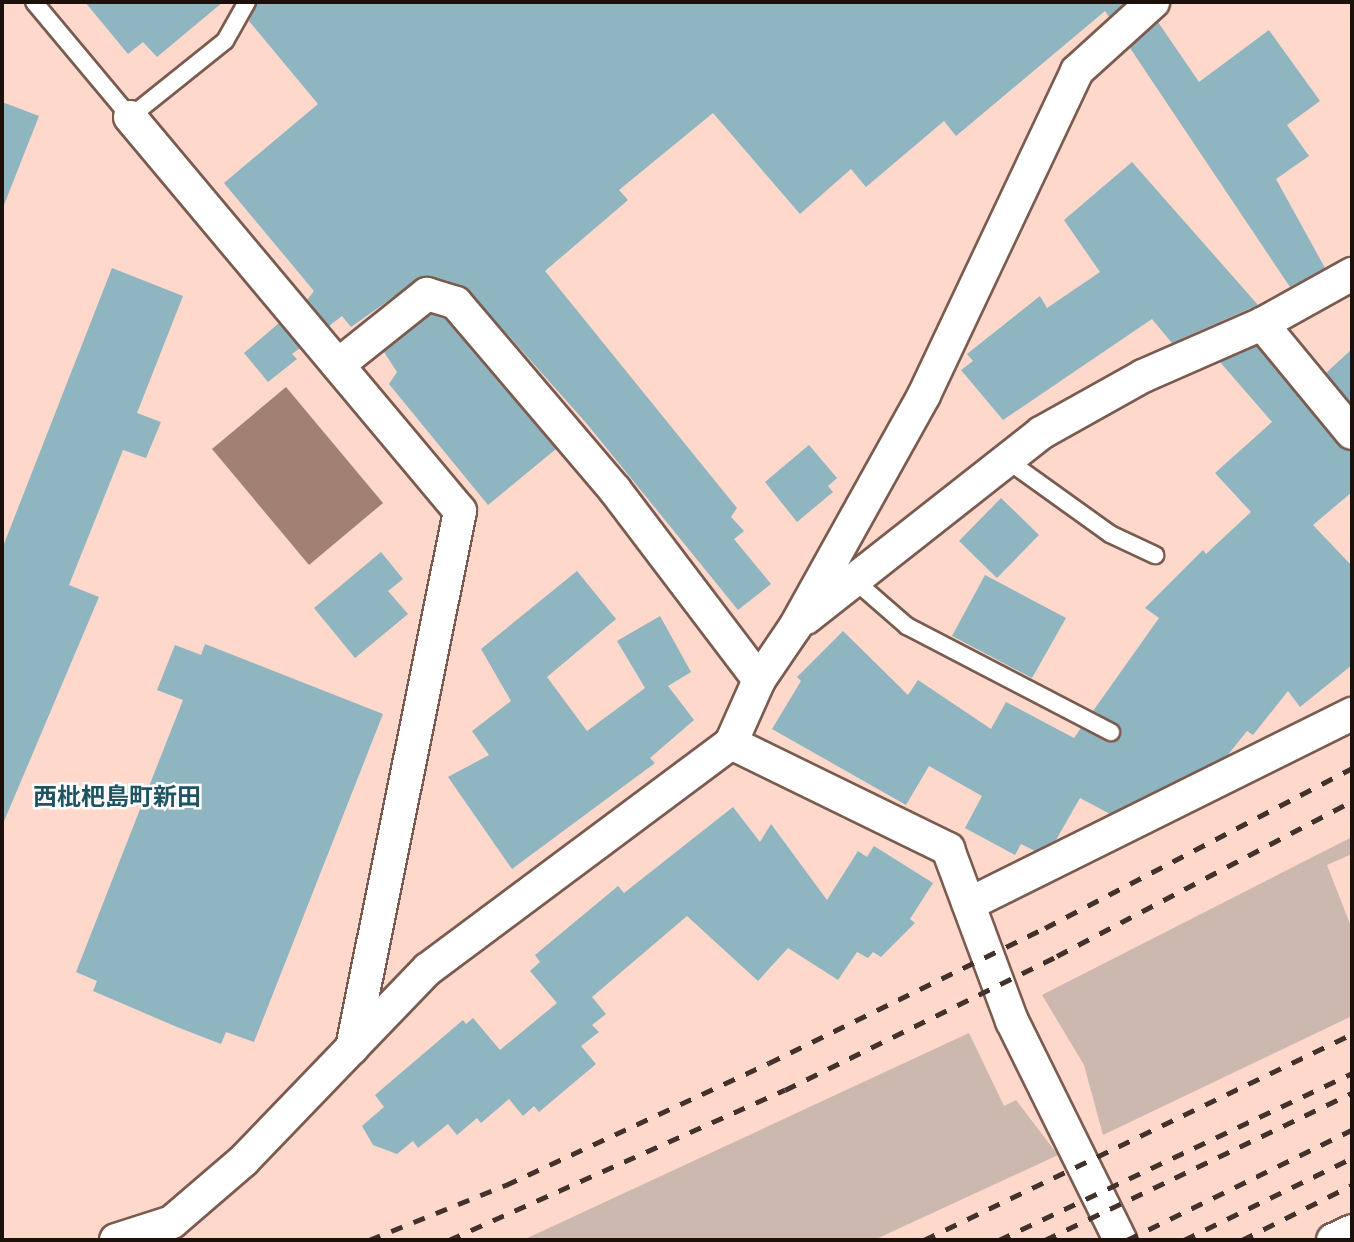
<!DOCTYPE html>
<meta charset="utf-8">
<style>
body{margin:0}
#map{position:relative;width:1354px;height:1242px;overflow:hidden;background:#fdd8cb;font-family:Rubik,"Noto Sans JP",sans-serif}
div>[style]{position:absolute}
.green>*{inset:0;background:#cdb8b0}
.water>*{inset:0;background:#a28175}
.building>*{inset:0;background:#8eb5c0}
.roads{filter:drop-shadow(2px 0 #7a5b4f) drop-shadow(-2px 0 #7a5b4f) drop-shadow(0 2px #7a5b4f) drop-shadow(0 -2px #7a5b4f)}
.lane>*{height:16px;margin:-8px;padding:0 8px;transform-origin:8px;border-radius:8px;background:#fff}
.street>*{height:32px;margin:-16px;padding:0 16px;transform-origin:16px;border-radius:16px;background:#fff}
.rail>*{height:5px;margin-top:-2.5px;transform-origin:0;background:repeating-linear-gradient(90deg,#42322b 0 12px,transparent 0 24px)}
span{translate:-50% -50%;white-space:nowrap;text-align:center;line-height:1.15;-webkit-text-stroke:5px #fff;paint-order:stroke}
.quarter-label{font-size:24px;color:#1f5562;font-weight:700}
.frame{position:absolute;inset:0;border:4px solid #1c100b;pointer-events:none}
</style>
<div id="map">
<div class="green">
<div style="clip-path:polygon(1352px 837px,1352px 854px,1327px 865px,1352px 929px,1352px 1016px,1103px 1135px,1084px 1065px,1042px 995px)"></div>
<div style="clip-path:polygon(969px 1033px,1004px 1106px,1016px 1100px,1058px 1155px,874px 1240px,523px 1240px)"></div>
</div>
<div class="water">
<div style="clip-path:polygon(286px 387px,383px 503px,309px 565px,212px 449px)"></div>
</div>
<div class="building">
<div style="clip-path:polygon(85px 2px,223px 2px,157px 57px,143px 42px,128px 54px)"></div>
<div style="clip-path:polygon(257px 2px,1126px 2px,1109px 17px,1105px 11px,956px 136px,944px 121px,866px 187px,851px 169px,800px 214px,713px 113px,619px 190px,628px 200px,545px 271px,737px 508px,731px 517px,744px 531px,734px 539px,771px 584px,738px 610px,587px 424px,469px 291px,423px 276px,351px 327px,342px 316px,329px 326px,307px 300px,314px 291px,224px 183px,318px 104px,249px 21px)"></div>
<div style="clip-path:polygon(1158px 22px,1199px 82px,1269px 30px,1320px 101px,1287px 125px,1309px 156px,1276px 179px,1325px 268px,1290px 287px,1130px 48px)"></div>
<div style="clip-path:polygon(2px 102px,39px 116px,4px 205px,2px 204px)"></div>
<div style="clip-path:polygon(1132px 162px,1258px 305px,1172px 343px,1152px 319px,1003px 420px,961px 370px,973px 361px,967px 354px,1040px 296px,1047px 308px,1100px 272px,1064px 220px)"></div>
<div style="clip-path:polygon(112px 268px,183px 296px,137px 413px,161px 422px,146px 458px,123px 450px,69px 585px,99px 597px,2px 826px,2px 549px)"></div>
<div style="clip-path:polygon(431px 314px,445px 319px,556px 449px,488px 505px,389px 384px,397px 372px,384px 352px)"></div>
<div style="clip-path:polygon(279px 323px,300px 348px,292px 354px,297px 359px,268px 382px,244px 353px)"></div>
<div style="clip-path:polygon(1257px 346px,1338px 445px,1352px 451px,1352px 492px,1313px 525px,1352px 566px,1352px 665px,1300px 707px,1288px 691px,1253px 735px,1247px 731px,1227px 756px,1110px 814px,1080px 798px,1056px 840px,1035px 851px,1021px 844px,1015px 855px,965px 828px,982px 796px,929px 766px,906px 805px,772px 729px,801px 681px,797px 677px,843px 631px,908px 695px,918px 680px,991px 729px,1006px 702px,1074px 738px,1081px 728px,1107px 742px,1117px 740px,1119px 726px,1093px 711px,1159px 618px,1145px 608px,1203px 550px,1206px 554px,1251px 512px,1215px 473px,1272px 422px,1220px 362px)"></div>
<div style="clip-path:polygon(1352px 349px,1352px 404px,1326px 373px)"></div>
<div style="clip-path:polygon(809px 445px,837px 478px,828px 486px,833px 492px,797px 522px,765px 482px)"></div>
<div style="clip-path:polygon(1001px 498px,1039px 535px,997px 578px,959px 541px)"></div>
<div style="clip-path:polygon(381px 552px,403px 579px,388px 591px,408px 614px,355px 658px,314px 608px)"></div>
<div style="clip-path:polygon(577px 571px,616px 619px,547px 677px,587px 731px,645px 688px,617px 641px,660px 616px,691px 672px,668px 686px,694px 720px,650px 758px,655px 763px,512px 869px,448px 777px,489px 755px,472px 731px,511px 701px,481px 649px)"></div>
<div style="clip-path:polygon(985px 575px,1066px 618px,1032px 678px,952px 636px)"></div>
<div style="clip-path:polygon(205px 644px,383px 714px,254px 1042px,226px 1032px,221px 1044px,177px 1027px,93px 991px,97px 981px,76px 972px,183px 700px,157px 690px,175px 645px,201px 655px)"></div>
<div style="clip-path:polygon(733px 807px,760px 842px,771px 824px,827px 900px,858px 851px,867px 857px,874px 846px,933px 883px,910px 919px,915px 923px,881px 957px,873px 952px,868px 958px,857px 952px,838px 980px,788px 948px,758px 981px,687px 916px,592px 997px,606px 1014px,592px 1025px,599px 1032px,581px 1046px,596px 1064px,539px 1112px,534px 1106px,523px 1116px,509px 1099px,481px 1123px,477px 1118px,457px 1135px,448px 1124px,418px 1148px,413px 1141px,397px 1154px,373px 1145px,362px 1126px,384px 1107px,375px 1095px,463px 1020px,466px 1024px,473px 1018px,500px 1050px,557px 1003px,530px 971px,540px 962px,535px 955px,618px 886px,624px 893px)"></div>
</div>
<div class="roads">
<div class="lane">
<div style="left:34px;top:2px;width:150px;rotate:50.1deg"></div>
<div style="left:130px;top:117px;width:122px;rotate:-38.7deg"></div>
<div style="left:225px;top:41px;width:45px;rotate:-60.6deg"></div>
<div style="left:1007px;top:460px;width:127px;rotate:35.7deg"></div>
<div style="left:1110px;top:534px;width:50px;rotate:25deg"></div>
<div style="left:854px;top:580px;width:70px;rotate:41deg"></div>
<div style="left:907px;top:626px;width:230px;rotate:27.5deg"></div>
</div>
<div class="street">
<div style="left:130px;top:117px;width:514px;rotate:50.05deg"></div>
<div style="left:460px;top:511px;width:548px;rotate:101.37deg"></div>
<div style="left:1262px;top:324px;width:141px;rotate:50.5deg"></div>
<div style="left:338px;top:365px;width:114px;rotate:-38.6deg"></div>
<div style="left:427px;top:294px;width:30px;rotate:17deg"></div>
<div style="left:456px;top:303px;width:245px;rotate:49.6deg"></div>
<div style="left:615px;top:490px;width:238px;rotate:52.8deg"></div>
<div style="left:806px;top:618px;width:299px;rotate:-38.2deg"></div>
<div style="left:1041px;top:433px;width:117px;rotate:-29.2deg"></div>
<div style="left:1143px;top:376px;width:130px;rotate:-23.6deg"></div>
<div style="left:1262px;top:324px;width:103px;rotate:-29.1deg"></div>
<div style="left:731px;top:743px;width:242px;rotate:26deg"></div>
<div style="left:948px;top:849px;width:184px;rotate:69.6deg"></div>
<div style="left:1012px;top:1021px;width:244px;rotate:63.7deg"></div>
<div style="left:969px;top:904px;width:428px;rotate:-26.4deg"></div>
<div style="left:116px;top:1240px;width:59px;rotate:-17.8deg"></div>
<div style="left:172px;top:1222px;width:95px;rotate:-40.7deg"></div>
<div style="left:244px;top:1160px;width:265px;rotate:-46.1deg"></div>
<div style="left:428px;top:969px;width:378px;rotate:-36.7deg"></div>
<div style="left:731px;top:743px;width:69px;rotate:-66deg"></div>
<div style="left:759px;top:680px;width:64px;rotate:-55.8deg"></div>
<div style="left:795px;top:627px;width:265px;rotate:-60.9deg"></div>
<div style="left:924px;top:395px;width:358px;rotate:-64.7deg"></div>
<div style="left:1077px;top:71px;width:103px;rotate:-42.2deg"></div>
<div style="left:1333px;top:1240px;width:21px;rotate:-25deg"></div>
</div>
</div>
<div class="rail">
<div style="left:369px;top:1240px;width:148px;rotate:-21.9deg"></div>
<div style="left:506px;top:1185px;width:290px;rotate:-24.9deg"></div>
<div style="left:769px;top:1063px;width:307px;rotate:-26.1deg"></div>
<div style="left:1045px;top:928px;width:346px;rotate:-27.5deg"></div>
<div style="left:449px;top:1240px;width:368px;rotate:-24.1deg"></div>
<div style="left:785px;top:1090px;width:303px;rotate:-26.2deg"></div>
<div style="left:1057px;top:956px;width:333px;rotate:-27.7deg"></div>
<div style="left:924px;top:1240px;width:475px;rotate:-25.7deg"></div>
<div style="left:999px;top:1240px;width:391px;rotate:-25.3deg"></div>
<div style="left:1045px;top:1240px;width:340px;rotate:-25.6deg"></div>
<div style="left:1127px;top:1240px;width:250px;rotate:-26.1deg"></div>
<div style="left:1184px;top:1240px;width:187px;rotate:-26deg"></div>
<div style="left:1242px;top:1240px;width:123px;rotate:-26.6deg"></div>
</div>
<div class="quarter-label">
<span style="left:117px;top:798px">西枇杷島町新田</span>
</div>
<div class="frame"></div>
</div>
